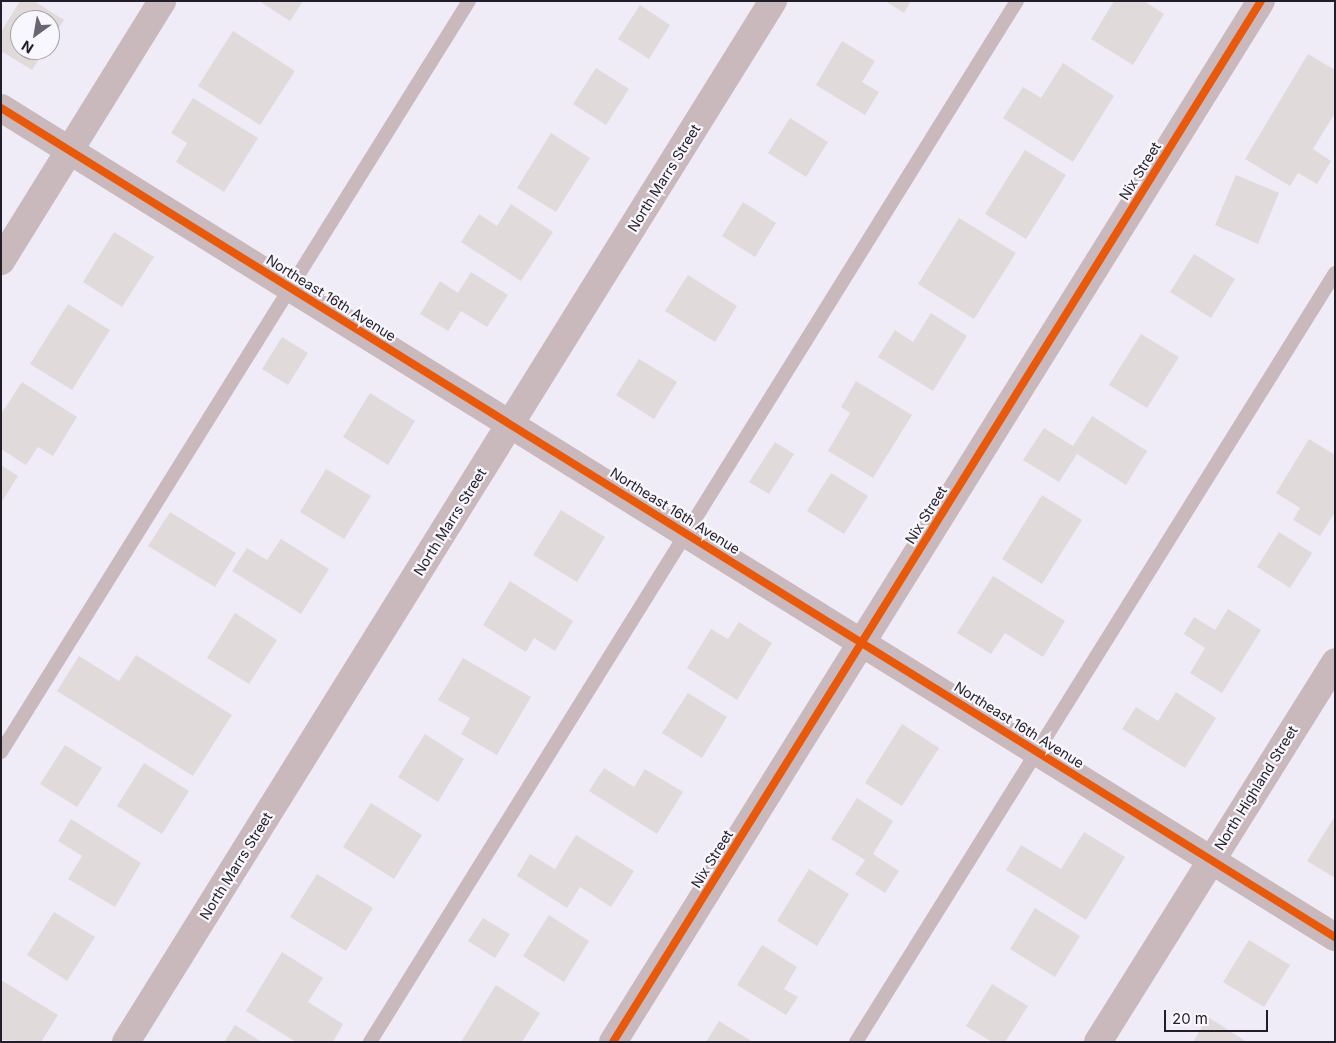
<!DOCTYPE html>
<style>
body{margin:0}
#map{position:relative;width:1336px;height:1043px;overflow:hidden;background:#efecf7;font-family:Inter,sans-serif}
div>[style]{position:absolute}
.building>*{inset:0;background:#e0dada}
.service>*{height:14px;margin:-7px;padding:0 7px;transform-origin:7px;border-radius:7px;background:#c9b8bc}
.minor>*{height:28px;margin:-14px;padding:0 14px;transform-origin:14px;border-radius:14px;background:#c9b8bc}
.tertiary>*{height:28px;margin:-14px;padding:0 14px;transform-origin:14px;border-radius:14px;background:#c9b8bc}
.cycleway>*{height:8px;margin:-4px;padding:0 4px;transform-origin:4px;border-radius:4px;background:#e8590c}
span{translate:-50% -50%;white-space:nowrap;text-align:center;line-height:1.15;-webkit-text-stroke:4.5px #f9f7fe;paint-order:stroke}
.street-label{font-size:14px;color:#211d29}
.frame{position:absolute;inset:0;border:2px solid #211d29;pointer-events:none}
.north{position:absolute;left:10px;top:10px;width:50px;height:50px;box-sizing:border-box;background:#f9f7fe;border:1px solid #a3a0a9;border-radius:50%;rotate:212deg;font-size:14px;font-weight:700;line-height:20px;text-align:center;color:#211d29}
.north::after{content:'';display:block;margin:auto;width:18px;height:22px;background:#696571;clip-path:polygon(50% 0,100% 100%,50% 72%,0 100%)}
.scale{position:absolute;left:1164px;top:1010px;width:104px;height:22px;box-sizing:border-box;border:2px solid #211d29;border-top:0;padding-left:6px;font-size:15px;line-height:18px;white-space:nowrap;color:#211d29;-webkit-text-stroke:4px #f9f7fe;paint-order:stroke}
</style>
<div id="map">
<div class="building">
<div style="clip-path:polygon(20px 1px,34px 1px,64px 20px,50px 42px,50px 20px,20px 20px,20px 50px,45px 50px,32px 70px,1px 51px,1px 32px)"></div>
<div style="clip-path:polygon(259px 1px,303px 1px,290px 21px)"></div>
<div style="clip-path:polygon(885px 1px,911px 1px,904px 13px)"></div>
<div style="clip-path:polygon(1114px 1px,1144px 1px,1164px 14px,1133px 65px,1091px 39px)"></div>
<div style="clip-path:polygon(640px 5px,670px 25px,649px 59px,618px 39px)"></div>
<div style="clip-path:polygon(233px 31px,295px 71px,260px 125px,198px 86px)"></div>
<div style="clip-path:polygon(842px 41px,875px 61px,862px 82px,879px 92px,865px 115px,816px 85px)"></div>
<div style="clip-path:polygon(1308px 54px,1335px 70px,1335px 113px,1313px 149px,1331px 161px,1317px 184px,1298px 173px,1290px 186px,1245px 159px)"></div>
<div style="clip-path:polygon(1063px 63px,1114px 96px,1073px 162px,1003px 118px,1023px 87px,1041px 98px)"></div>
<div style="clip-path:polygon(596px 68px,629px 89px,606px 125px,573px 104px)"></div>
<div style="clip-path:polygon(193px 98px,258px 138px,224px 192px,176px 162px,187px 143px,171px 133px)"></div>
<div style="clip-path:polygon(790px 118px,828px 142px,806px 177px,768px 153px)"></div>
<div style="clip-path:polygon(551px 133px,590px 158px,556px 212px,517px 188px)"></div>
<div style="clip-path:polygon(1025px 150px,1066px 175px,1026px 239px,985px 214px)"></div>
<div style="clip-path:polygon(1236px 175px,1279px 193px,1258px 244px,1215px 225px)"></div>
<div style="clip-path:polygon(743px 202px,776px 223px,755px 257px,722px 236px)"></div>
<div style="clip-path:polygon(511px 204px,553px 232px,521px 281px,461px 242px,479px 214px,497px 226px)"></div>
<div style="clip-path:polygon(959px 218px,1016px 253px,974px 319px,918px 284px)"></div>
<div style="clip-path:polygon(114px 232px,154px 257px,122px 307px,83px 282px)"></div>
<div style="clip-path:polygon(1194px 254px,1235px 279px,1211px 318px,1170px 292px)"></div>
<div style="clip-path:polygon(471px 272px,508px 295px,487px 327px,461px 311px,448px 331px,420px 314px,440px 281px,458px 293px)"></div>
<div style="clip-path:polygon(688px 275px,737px 306px,715px 342px,665px 311px)"></div>
<div style="clip-path:polygon(68px 304px,110px 330px,72px 390px,30px 364px)"></div>
<div style="clip-path:polygon(931px 313px,967px 336px,933px 391px,878px 357px,895px 330px,913px 342px)"></div>
<div style="clip-path:polygon(1141px 334px,1179px 357px,1147px 408px,1109px 385px)"></div>
<div style="clip-path:polygon(282px 337px,308px 353px,288px 385px,262px 369px)"></div>
<div style="clip-path:polygon(639px 359px,677px 382px,654px 419px,616px 395px)"></div>
<div style="clip-path:polygon(856px 381px,912px 415px,873px 478px,828px 451px,850px 413px,841px 407px)"></div>
<div style="clip-path:polygon(22px 382px,77px 417px,53px 456px,38px 447px,26px 465px,1px 449px,1px 414px)"></div>
<div style="clip-path:polygon(370px 393px,415px 421px,388px 465px,343px 437px)"></div>
<div style="clip-path:polygon(1092px 416px,1147px 451px,1126px 485px,1077px 454px,1059px 482px,1023px 460px,1044px 428px,1073px 446px)"></div>
<div style="clip-path:polygon(1309px 439px,1335px 455px,1335px 512px,1320px 536px,1293px 520px,1300px 508px,1276px 493px)"></div>
<div style="clip-path:polygon(775px 442px,794px 454px,769px 494px,749px 482px)"></div>
<div style="clip-path:polygon(1px 465px,18px 476px,1px 503px)"></div>
<div style="clip-path:polygon(326px 469px,371px 496px,344px 539px,300px 512px)"></div>
<div style="clip-path:polygon(831px 473px,868px 496px,844px 534px,807px 511px)"></div>
<div style="clip-path:polygon(1042px 495px,1082px 520px,1042px 584px,1002px 559px)"></div>
<div style="clip-path:polygon(561px 510px,605px 537px,577px 582px,533px 555px)"></div>
<div style="clip-path:polygon(170px 512px,236px 553px,215px 587px,148px 546px)"></div>
<div style="clip-path:polygon(1279px 532px,1312px 553px,1290px 588px,1257px 567px)"></div>
<div style="clip-path:polygon(281px 539px,329px 569px,301px 614px,232px 571px,247px 548px,267px 560px)"></div>
<div style="clip-path:polygon(993px 576px,1065px 621px,1043px 657px,1005px 633px,991px 654px,957px 633px)"></div>
<div style="clip-path:polygon(510px 581px,573px 621px,555px 651px,534px 638px,526px 652px,483px 625px)"></div>
<div style="clip-path:polygon(1228px 609px,1261px 630px,1222px 693px,1190px 673px,1205px 648px,1184px 634px,1194px 617px,1215px 630px)"></div>
<div style="clip-path:polygon(235px 613px,277px 640px,249px 684px,207px 658px)"></div>
<div style="clip-path:polygon(739px 622px,772px 643px,737px 700px,687px 668px,711px 629px,728px 639px)"></div>
<div style="clip-path:polygon(136px 655px,232px 715px,193px 776px,57px 691px,79px 656px,119px 681px)"></div>
<div style="clip-path:polygon(463px 658px,531px 697px,497px 755px,461px 734px,470px 718px,438px 700px)"></div>
<div style="clip-path:polygon(1176px 692px,1216px 718px,1185px 768px,1122px 729px,1136px 707px,1158px 721px)"></div>
<div style="clip-path:polygon(688px 693px,727px 717px,702px 758px,662px 733px)"></div>
<div style="clip-path:polygon(902px 724px,939px 748px,902px 806px,865px 783px)"></div>
<div style="clip-path:polygon(425px 734px,464px 759px,438px 802px,398px 777px)"></div>
<div style="clip-path:polygon(65px 745px,102px 768px,77px 807px,40px 784px)"></div>
<div style="clip-path:polygon(144px 763px,189px 791px,162px 834px,117px 806px)"></div>
<div style="clip-path:polygon(604px 768px,634px 787px,645px 769px,683px 792px,657px 834px,589px 791px)"></div>
<div style="clip-path:polygon(857px 798px,893px 821px,873px 854px,899px 871px,885px 893px,855px 874px,865px 860px,831px 839px)"></div>
<div style="clip-path:polygon(371px 803px,422px 835px,394px 879px,343px 847px)"></div>
<div style="clip-path:polygon(1335px 816px,1335px 878px,1307px 861px)"></div>
<div style="clip-path:polygon(71px 819px,141px 863px,115px 907px,68px 879px,82px 856px,58px 841px)"></div>
<div style="clip-path:polygon(1084px 832px,1125px 857px,1086px 920px,1006px 870px,1021px 845px,1061px 869px)"></div>
<div style="clip-path:polygon(576px 835px,634px 871px,611px 907px,580px 887px,567px 908px,517px 876px,530px 854px,555px 869px)"></div>
<div style="clip-path:polygon(809px 869px,849px 894px,817px 946px,777px 921px)"></div>
<div style="clip-path:polygon(317px 874px,373px 908px,346px 951px,290px 917px)"></div>
<div style="clip-path:polygon(1035px 908px,1080px 936px,1055px 977px,1010px 949px)"></div>
<div style="clip-path:polygon(54px 912px,95px 937px,67px 981px,27px 955px)"></div>
<div style="clip-path:polygon(549px 915px,589px 941px,564px 982px,523px 956px)"></div>
<div style="clip-path:polygon(483px 918px,510px 934px,495px 958px,468px 941px)"></div>
<div style="clip-path:polygon(1249px 940px,1290px 965px,1264px 1007px,1223px 982px)"></div>
<div style="clip-path:polygon(762px 945px,797px 967px,784px 989px,798px 997px,786px 1015px,737px 985px)"></div>
<div style="clip-path:polygon(282px 952px,323px 978px,308px 1002px,343px 1024px,333px 1042px,296px 1042px,246px 1011px)"></div>
<div style="clip-path:polygon(1px 980px,58px 1015px,41px 1042px,1px 1040px)"></div>
<div style="clip-path:polygon(992px 984px,1028px 1006px,1005px 1042px,992px 1042px,966px 1026px)"></div>
<div style="clip-path:polygon(496px 985px,540px 1013px,522px 1042px,461px 1042px)"></div>
<div style="clip-path:polygon(1208px 1017px,1247px 1042px,1193px 1042px)"></div>
<div style="clip-path:polygon(719px 1021px,753px 1042px,706px 1042px)"></div>
<div style="clip-path:polygon(235px 1025px,262px 1042px,224px 1042px)"></div>
</div>
<div class="service">
<div style="left:1px;top:752px;width:885px;rotate:-58.07deg"></div>
<div style="left:370px;top:1042px;width:1226px;rotate:-58.14deg"></div>
<div style="left:856px;top:1042px;width:906px;rotate:-58.08deg"></div>
</div>
<div class="minor">
<div style="left:1px;top:261px;width:306px;rotate:-58.2deg"></div>
<div style="left:126px;top:1042px;width:1226px;rotate:-58.14deg"></div>
<div style="left:613px;top:1042px;width:1226px;rotate:-58.1deg"></div>
</div>
<div class="tertiary">
<div style="left:1px;top:108px;width:1571px;rotate:31.86deg"></div>
<div style="left:1098px;top:1042px;width:448px;rotate:-58deg"></div>
</div>
<div class="cycleway">
<div style="left:1px;top:108px;width:1571px;rotate:31.86deg"></div>
<div style="left:613px;top:1042px;width:1226px;rotate:-58.1deg"></div>
</div>
<div class="street-label">
<span style="left:1140px;top:171px;rotate:-58deg">Nix Street</span>
<span style="left:664px;top:178px;rotate:-58deg">North Marrs Street</span>
<span style="left:331px;top:298px;rotate:32deg">Northeast 16th Avenue</span>
<span style="left:675px;top:511px;rotate:32deg">Northeast 16th Avenue</span>
<span style="left:926px;top:515px;rotate:-58deg">Nix Street</span>
<span style="left:450px;top:522px;rotate:-58deg">North Marrs Street</span>
<span style="left:1019px;top:725px;rotate:32deg">Northeast 16th Avenue</span>
<span style="left:1256px;top:788px;rotate:-58deg">North Highland Street</span>
<span style="left:712px;top:859px;rotate:-58deg">Nix Street</span>
<span style="left:236px;top:866px;rotate:-58deg">North Marrs Street</span>
</div>
<div class="frame"></div>
<div class="north">N</div>
<div class="scale">20 m</div>
</div>
